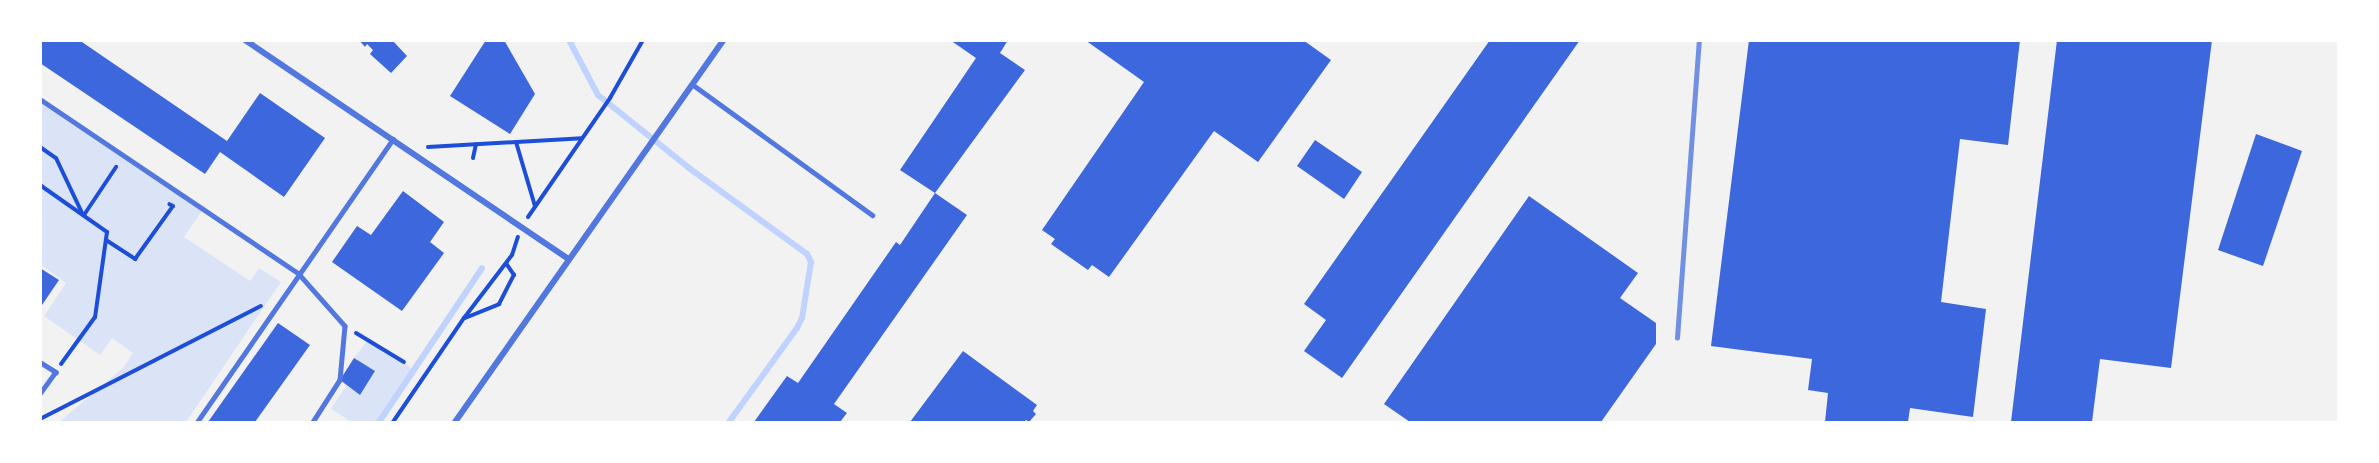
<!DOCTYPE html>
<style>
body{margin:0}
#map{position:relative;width:2379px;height:463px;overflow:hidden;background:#f2f2f2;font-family:Arial,sans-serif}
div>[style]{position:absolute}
.green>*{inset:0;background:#dbe4f7}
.stream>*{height:6px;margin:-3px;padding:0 3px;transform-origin:3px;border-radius:3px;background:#bfd3fe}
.building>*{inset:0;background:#3d67dc}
.path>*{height:4px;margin:-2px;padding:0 2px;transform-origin:2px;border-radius:2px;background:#1d4ed8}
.service>*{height:4.5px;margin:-2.25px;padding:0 2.25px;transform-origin:2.25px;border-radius:2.25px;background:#5277de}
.minor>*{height:6px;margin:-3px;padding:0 3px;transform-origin:3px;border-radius:3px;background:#5277de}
.rail>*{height:4.5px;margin:-2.25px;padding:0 2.25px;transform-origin:2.25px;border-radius:2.25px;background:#7290e2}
span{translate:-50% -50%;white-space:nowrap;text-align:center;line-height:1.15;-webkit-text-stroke:4.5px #fff;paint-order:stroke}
.frame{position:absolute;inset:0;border:42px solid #fff;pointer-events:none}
</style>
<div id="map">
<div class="green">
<div style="clip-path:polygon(40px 101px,202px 211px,184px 237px,250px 281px,259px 268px,281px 282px,186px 422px,59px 422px,123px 368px,133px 353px,112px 338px,100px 355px,44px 316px,66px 283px,41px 265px)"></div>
<div style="clip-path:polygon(368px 340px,413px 369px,378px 422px,352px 422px,331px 409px,346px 386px,360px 394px,375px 372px,354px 358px)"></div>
</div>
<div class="stream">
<div style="left:569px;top:40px;width:62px;rotate:62.2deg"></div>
<div style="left:598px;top:95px;width:117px;rotate:38.7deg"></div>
<div style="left:689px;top:168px;width:146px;rotate:36.1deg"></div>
<div style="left:807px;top:254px;width:9px;rotate:63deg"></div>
<div style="left:811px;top:262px;width:57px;rotate:99.1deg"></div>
<div style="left:802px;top:318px;width:11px;rotate:117deg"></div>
<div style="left:797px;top:328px;width:116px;rotate:125.9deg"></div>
<div style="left:379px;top:422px;width:185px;rotate:-56.2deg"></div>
</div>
<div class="building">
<div style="clip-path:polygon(40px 40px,79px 40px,227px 141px,260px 93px,325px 138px,284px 197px,220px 152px,205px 174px,40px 63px)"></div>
<div style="clip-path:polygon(359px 40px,392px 40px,407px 56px,391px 73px,370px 54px,373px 50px,367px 44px,365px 47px)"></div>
<div style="clip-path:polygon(486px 40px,504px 40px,535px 94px,510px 134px,450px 96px)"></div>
<div style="clip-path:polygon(950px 40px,1008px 40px,1000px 53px,1025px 70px,935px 193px,900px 170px,976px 58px)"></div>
<div style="clip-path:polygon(1085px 40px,1303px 40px,1331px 60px,1258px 162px,1214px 131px,1109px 277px,1092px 265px,1088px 270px,1051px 244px,1055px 239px,1042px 230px,1144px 82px)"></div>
<div style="clip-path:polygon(1490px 40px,1580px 40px,1342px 378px,1304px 351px,1326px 320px,1304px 304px)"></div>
<div style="clip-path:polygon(1749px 40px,2020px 40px,2008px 145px,1960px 139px,1941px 302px,1986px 309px,1973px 417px,1910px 408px,1908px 422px,1825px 422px,1828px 393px,1808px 390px,1812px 359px,1711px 346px)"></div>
<div style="clip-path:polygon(2057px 40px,2212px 40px,2171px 368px,2100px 359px,2092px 422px,2011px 422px)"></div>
<div style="clip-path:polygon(2256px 134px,2302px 151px,2263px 266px,2218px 250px)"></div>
<div style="clip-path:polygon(1315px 140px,1362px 172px,1344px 199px,1297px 166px)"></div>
<div style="clip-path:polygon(403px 191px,444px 222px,430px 242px,444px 253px,402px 311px,332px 262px,357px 226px,371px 235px)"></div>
<div style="clip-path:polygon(935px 193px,967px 215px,834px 404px,847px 413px,840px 422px,754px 422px,787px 376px,798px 383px,896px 242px,900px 245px)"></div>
<div style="clip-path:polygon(1529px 196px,1638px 273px,1620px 298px,1656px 323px,1656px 344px,1601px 422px,1410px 422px,1384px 404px)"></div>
<div style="clip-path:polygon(40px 268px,59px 280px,40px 308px)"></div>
<div style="clip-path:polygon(278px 323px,310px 345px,255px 422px,208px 422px)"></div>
<div style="clip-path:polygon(963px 351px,1037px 405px,1033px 411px,1036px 414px,1029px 422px,1026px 420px,1024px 422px,910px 422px)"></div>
<div style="clip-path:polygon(354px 358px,375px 371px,360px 395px,340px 380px)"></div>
</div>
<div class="path">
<div style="left:516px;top:142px;width:67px;rotate:73.5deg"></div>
<div style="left:40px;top:147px;width:19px;rotate:35deg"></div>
<div style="left:56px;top:158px;width:63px;rotate:64.7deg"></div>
<div style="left:428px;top:147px;width:154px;rotate:-3.3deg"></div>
<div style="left:473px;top:158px;width:14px;rotate:-78deg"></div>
<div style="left:40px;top:185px;width:82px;rotate:35deg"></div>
<div style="left:107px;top:232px;width:86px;rotate:98deg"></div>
<div style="left:95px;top:317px;width:58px;rotate:125.9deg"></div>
<div style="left:84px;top:215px;width:58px;rotate:-56.3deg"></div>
<div style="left:528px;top:217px;width:145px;rotate:-55.4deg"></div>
<div style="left:610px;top:98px;width:67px;rotate:-60.4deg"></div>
<div style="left:106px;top:240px;width:35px;rotate:33deg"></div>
<div style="left:135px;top:259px;width:65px;rotate:-54.4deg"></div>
<div style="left:173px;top:206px;width:4px;rotate:-153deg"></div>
<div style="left:465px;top:318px;width:37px;rotate:-22deg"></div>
<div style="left:499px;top:304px;width:33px;rotate:-63deg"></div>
<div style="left:514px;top:275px;width:14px;rotate:-124deg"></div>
<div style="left:356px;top:333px;width:56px;rotate:31.1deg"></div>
<div style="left:40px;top:419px;width:248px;rotate:-27.1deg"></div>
<div style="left:393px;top:422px;width:126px;rotate:-55.7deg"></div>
<div style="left:464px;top:318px;width:79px;rotate:-52.7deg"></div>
<div style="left:512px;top:255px;width:19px;rotate:-72deg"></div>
</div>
<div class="service">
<div style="left:692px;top:84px;width:223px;rotate:36deg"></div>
<div style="left:40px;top:99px;width:313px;rotate:34deg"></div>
<div style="left:299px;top:274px;width:69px;rotate:48.5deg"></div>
<div style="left:345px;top:326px;width:54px;rotate:95.3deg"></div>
<div style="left:340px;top:380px;width:50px;rotate:122.7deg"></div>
<div style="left:40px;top:362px;width:19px;rotate:32deg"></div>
<div style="left:56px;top:372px;width:27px;rotate:126deg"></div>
<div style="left:197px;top:422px;width:344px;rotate:-55.3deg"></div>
</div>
<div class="minor">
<div style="left:245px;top:40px;width:391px;rotate:34.1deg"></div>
<div style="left:455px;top:422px;width:467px;rotate:-54.9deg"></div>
</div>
<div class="rail">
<div style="left:1677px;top:338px;width:299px;rotate:-85.8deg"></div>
</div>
<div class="frame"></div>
</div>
